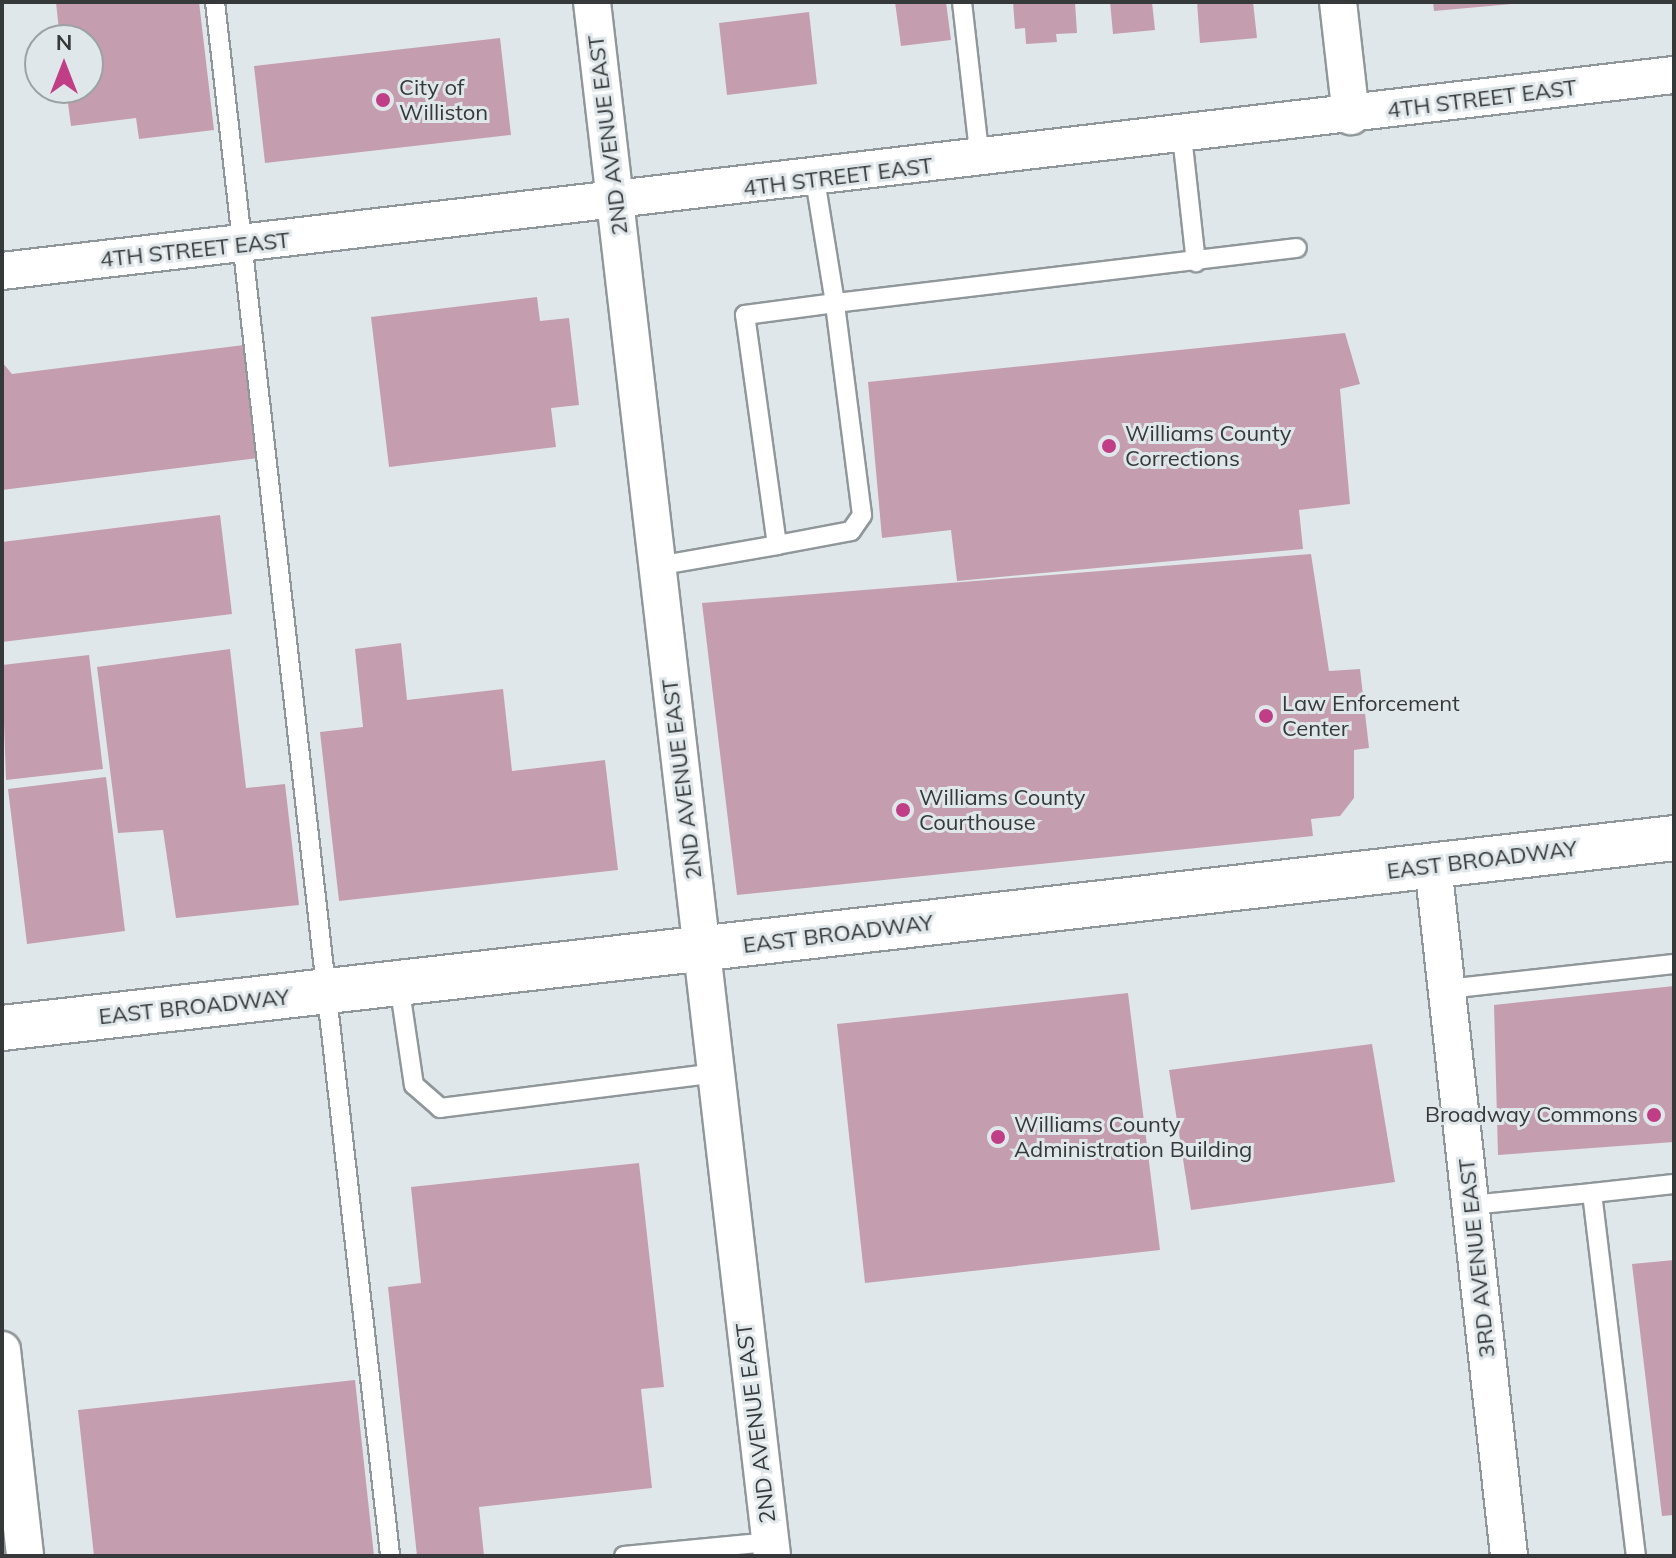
<!DOCTYPE html>
<style>
body{margin:0}
#map{position:relative;width:1676px;height:1558px;overflow:hidden;background:#e0e7ea;font-family:Mulish,sans-serif}
div>[style]{position:absolute}
.building>*{inset:0;background:#c49eaf}
.roads{filter:drop-shadow(2px 0 #90979a) drop-shadow(-2px 0 #90979a) drop-shadow(0 2px #90979a) drop-shadow(0 -2px #90979a)}
.service>*{height:18px;margin:-9px;padding:0 9px;transform-origin:9px;border-radius:9px;background:#fff}
.minor>*{height:36px;margin:-18px;padding:0 18px;transform-origin:18px;border-radius:18px;background:#fff}
.secondary>*{height:44px;margin:-22px;padding:0 22px;transform-origin:22px;border-radius:22px;background:#fff}
.dots>*{width:22px;height:22px;translate:-50% -50%;box-sizing:border-box;border:4px solid #e0e7ea;border-radius:50%}
span{translate:-50% -50%;white-space:nowrap;text-align:center;line-height:1.15;-webkit-text-stroke:6px #e0e7ea;paint-order:stroke}
.poi-label{font-size:22px;color:#36393a}
.left{translate:0 -50%;text-align:left}
.right{translate:-100% -50%;text-align:right}
.street-label{font-size:22px;color:#36393a}
.frame{position:absolute;inset:0;border:4px solid #36393a;pointer-events:none}
.north{position:absolute;left:24px;top:24px;width:80px;height:80px;box-sizing:border-box;background:#e0e7ea;border:2px solid #9ca1a4;border-radius:50%;rotate:0deg;font-size:22px;font-weight:700;line-height:32px;text-align:center;color:#36393a}
.north::after{content:'';display:block;margin:auto;width:28px;height:36px;background:#c03e86;clip-path:polygon(50% 0,100% 100%,50% 72%,0 100%)}
</style>
<div id="map">
<div class="building">
<div style="clip-path:polygon(56px 2px,199px 2px,214px 130px,139px 139px,136px 118px,71px 126px,66px 88px,88px 88px,88px 40px,60px 40px)"></div>
<div style="clip-path:polygon(895px 2px,946px 2px,951px 40px,901px 46px)"></div>
<div style="clip-path:polygon(1013px 2px,1075px 2px,1077px 33px,1056px 34px,1057px 42px,1026px 44px,1025px 28px,1015px 29px)"></div>
<div style="clip-path:polygon(1110px 2px,1152px 2px,1155px 30px,1113px 34px)"></div>
<div style="clip-path:polygon(1197px 2px,1253px 2px,1257px 38px,1200px 43px)"></div>
<div style="clip-path:polygon(1433px 2px,1512px 2px,1512px 4px,1434px 11px)"></div>
<div style="clip-path:polygon(809px 12px,817px 84px,727px 95px,719px 23px)"></div>
<div style="clip-path:polygon(500px 38px,511px 135px,265px 163px,254px 66px)"></div>
<div style="clip-path:polygon(537px 297px,540px 321px,569px 318px,579px 405px,551px 408px,556px 447px,389px 467px,371px 317px)"></div>
<div style="clip-path:polygon(1345px 333px,1360px 384px,1340px 389px,1350px 504px,1299px 510px,1303px 549px,957px 581px,951px 530px,882px 538px,868px 382px)"></div>
<div style="clip-path:polygon(244px 345px,258px 458px,2px 490px,2px 362px,12px 374px)"></div>
<div style="clip-path:polygon(220px 515px,232px 614px,2px 642px,2px 542px)"></div>
<div style="clip-path:polygon(1311px 554px,1329px 671px,1360px 669px,1369px 748px,1354px 750px,1354px 798px,1340px 816px,1311px 819px,1313px 836px,737px 895px,702px 603px)"></div>
<div style="clip-path:polygon(401px 643px,407px 700px,503px 689px,512px 771px,605px 760px,618px 870px,339px 901px,320px 732px,363px 727px,355px 649px)"></div>
<div style="clip-path:polygon(230px 649px,246px 788px,285px 784px,299px 905px,176px 918px,163px 830px,118px 833px,97px 667px)"></div>
<div style="clip-path:polygon(89px 655px,103px 769px,6px 780px,2px 665px)"></div>
<div style="clip-path:polygon(106px 777px,125px 931px,27px 944px,8px 789px)"></div>
<div style="clip-path:polygon(1674px 986px,1674px 1142px,1498px 1155px,1494px 1005px)"></div>
<div style="clip-path:polygon(1128px 993px,1160px 1250px,865px 1283px,837px 1024px)"></div>
<div style="clip-path:polygon(1372px 1044px,1395px 1182px,1191px 1210px,1169px 1070px)"></div>
<div style="clip-path:polygon(639px 1163px,664px 1387px,641px 1389px,652px 1488px,479px 1507px,484px 1556px,417px 1556px,388px 1287px,421px 1283px,411px 1187px)"></div>
<div style="clip-path:polygon(1674px 1260px,1674px 1515px,1662px 1516px,1632px 1264px)"></div>
<div style="clip-path:polygon(355px 1380px,374px 1556px,94px 1556px,78px 1410px)"></div>
</div>
<div class="roads">
<div class="service">
<div style="left:215px;top:2px;width:1564px;rotate:83.57deg"></div>
<div style="left:962px;top:2px;width:160px;rotate:83.5deg"></div>
<div style="left:1182px;top:136px;width:127px;rotate:83.7deg"></div>
<div style="left:777px;top:545px;width:75px;rotate:-10.7deg"></div>
<div style="left:851px;top:531px;width:19px;rotate:-55deg"></div>
<div style="left:862px;top:515px;width:214px;rotate:-97.3deg"></div>
<div style="left:835px;top:303px;width:465px;rotate:-6.8deg"></div>
<div style="left:657px;top:566px;width:122px;rotate:-9.9deg"></div>
<div style="left:777px;top:545px;width:232px;rotate:-97.9deg"></div>
<div style="left:745px;top:315px;width:91px;rotate:-7.6deg"></div>
<div style="left:835px;top:303px;width:126px;rotate:-99.2deg"></div>
<div style="left:399px;top:984px;width:102px;rotate:81.6deg"></div>
<div style="left:414px;top:1085px;width:35px;rotate:41deg"></div>
<div style="left:440px;top:1108px;width:278px;rotate:-7.2deg"></div>
<div style="left:1447px;top:989px;width:228px;rotate:-6.3deg"></div>
<div style="left:1592px;top:1193px;width:82px;rotate:-6.3deg"></div>
<div style="left:1471px;top:1205px;width:122px;rotate:-5.7deg"></div>
<div style="left:1592px;top:1193px;width:366px;rotate:83.1deg"></div>
<div style="left:624px;top:1556px;width:147px;rotate:-5.5deg"></div>
</div>
<div class="minor">
<div style="left:592px;top:2px;width:1564px;rotate:83.39deg"></div>
<div style="left:1338px;top:2px;width:115px;rotate:83.5deg"></div>
<div style="left:2px;top:271px;width:1683px;rotate:-6.69deg"></div>
<div style="left:1433px;top:865px;width:695px;rotate:83.72deg"></div>
<div style="left:2px;top:1350px;width:207px;rotate:83.6deg"></div>
</div>
<div class="secondary">
<div style="left:2px;top:1028px;width:1683px;rotate:-6.48deg"></div>
</div>
</div>
<div class="dots">
<div style="left:383px;top:100px;background:#c03e86"></div>
<div style="left:1109px;top:446px;background:#c03e86"></div>
<div style="left:1266px;top:716px;background:#c03e86"></div>
<div style="left:903px;top:810px;background:#c03e86"></div>
<div style="left:1654px;top:1115px;background:#c03e86"></div>
<div style="left:998px;top:1137px;background:#c03e86"></div>
</div>
<div class="poi-label">
<span class="left" style="left:399px;top:100px">City of<br>Williston</span>
<span class="left" style="left:1125px;top:446px">Williams County<br>Corrections</span>
<span class="left" style="left:1282px;top:716px">Law Enforcement<br>Center</span>
<span class="left" style="left:919px;top:810px">Williams County<br>Courthouse</span>
<span class="right" style="left:1638px;top:1115px">Broadway Commons</span>
<span class="left" style="left:1014px;top:1137px">Williams County<br>Administration Building</span>
</div>
<div class="street-label">
<span style="left:1482px;top:99px;rotate:-7deg">4TH STREET EAST</span>
<span style="left:608px;top:135px;rotate:-97deg">2ND AVENUE EAST</span>
<span style="left:838px;top:177px;rotate:-7deg">4TH STREET EAST</span>
<span style="left:195px;top:250px;rotate:-6deg">4TH STREET EAST</span>
<span style="left:682px;top:779px;rotate:-97deg">2ND AVENUE EAST</span>
<span style="left:1482px;top:860px;rotate:-7deg">EAST BROADWAY</span>
<span style="left:838px;top:934px;rotate:-7deg">EAST BROADWAY</span>
<span style="left:194px;top:1007px;rotate:-6deg">EAST BROADWAY</span>
<span style="left:1477px;top:1258px;rotate:-96deg">3RD AVENUE EAST</span>
<span style="left:756px;top:1423px;rotate:-97deg">2ND AVENUE EAST</span>
</div>
<div class="frame"></div>
<div class="north">N</div>
</div>
